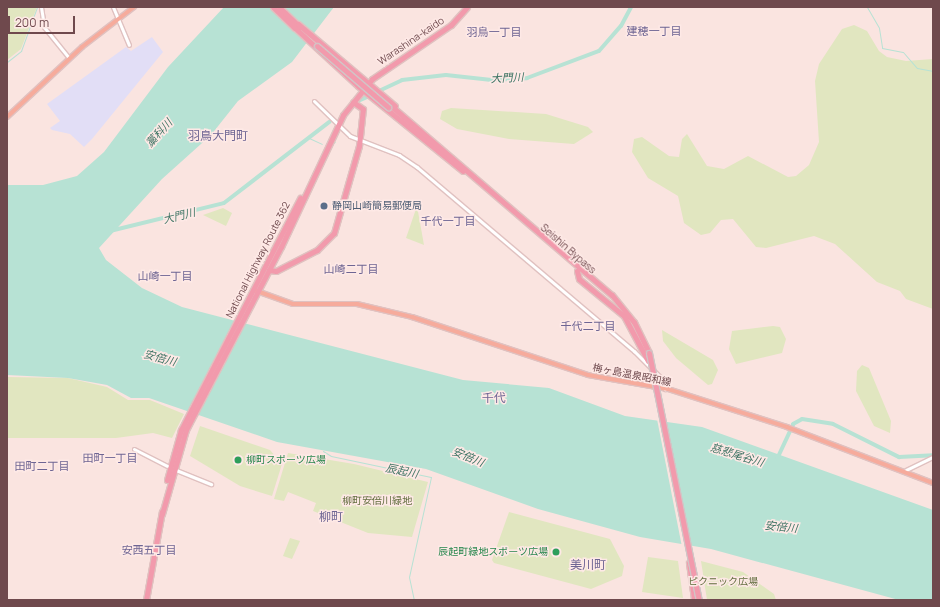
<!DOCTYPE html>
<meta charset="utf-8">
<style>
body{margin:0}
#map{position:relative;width:940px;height:607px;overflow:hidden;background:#fae4e0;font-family:Manrope,"Noto Sans JP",sans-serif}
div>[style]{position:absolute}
.education>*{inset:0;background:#e2def6}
.green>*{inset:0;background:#e1e6c0}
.water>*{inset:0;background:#b7e2d4}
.pier>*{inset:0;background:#fae4e0}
.stream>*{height:1px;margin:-0.5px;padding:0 0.5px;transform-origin:0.5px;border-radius:0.5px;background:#b7e2d4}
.river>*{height:4px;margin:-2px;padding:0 2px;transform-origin:2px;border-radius:2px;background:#b7e2d4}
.roads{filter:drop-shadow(1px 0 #e0c1c0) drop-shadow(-1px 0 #e0c1c0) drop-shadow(0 1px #e0c1c0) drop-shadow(0 -1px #e0c1c0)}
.minor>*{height:3px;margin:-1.5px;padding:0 1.5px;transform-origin:1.5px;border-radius:1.5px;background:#fff}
.major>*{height:4px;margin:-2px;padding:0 2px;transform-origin:2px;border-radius:2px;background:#f6ab9c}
.highway>*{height:5px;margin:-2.5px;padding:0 2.5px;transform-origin:2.5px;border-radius:2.5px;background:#f29aac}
.bridges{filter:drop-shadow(1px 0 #d1c5c6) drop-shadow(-1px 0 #d1c5c6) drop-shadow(0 1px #d1c5c6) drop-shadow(0 -1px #d1c5c6)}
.highway-bridge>*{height:5px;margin:-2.5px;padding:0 2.5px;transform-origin:2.5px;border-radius:2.5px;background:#f29aac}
.dots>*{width:11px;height:11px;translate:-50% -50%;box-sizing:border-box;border:2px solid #fee9e6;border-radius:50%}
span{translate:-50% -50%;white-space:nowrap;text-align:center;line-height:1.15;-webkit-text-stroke:3px #fee9e6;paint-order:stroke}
.street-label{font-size:10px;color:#6f494d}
.service-label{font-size:10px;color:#4e5e75}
.left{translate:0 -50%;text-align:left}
.leisure-label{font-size:10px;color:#27864d}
.right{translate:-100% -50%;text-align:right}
.park-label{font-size:10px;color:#636f40}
.neighbourhood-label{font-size:11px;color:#6e6593}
.water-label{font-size:11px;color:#3f7565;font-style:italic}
.quarter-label{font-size:12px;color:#6e6593}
.frame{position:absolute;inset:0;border:8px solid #6f494d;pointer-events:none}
.scale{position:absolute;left:8px;top:16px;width:67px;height:18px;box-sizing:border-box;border:2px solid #6f494d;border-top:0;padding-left:5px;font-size:12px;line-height:14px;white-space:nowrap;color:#6f494d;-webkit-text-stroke:3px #fee9e6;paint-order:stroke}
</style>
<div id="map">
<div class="education">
<div style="clip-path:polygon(152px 37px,163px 52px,92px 139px,84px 147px,70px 134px,52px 130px,50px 128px,60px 121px,47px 104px,126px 47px,131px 51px)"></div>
</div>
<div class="green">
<div style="clip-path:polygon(7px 7px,37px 7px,21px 49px,7px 60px)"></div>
<div style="clip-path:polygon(854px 25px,867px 31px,879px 51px,887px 57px,906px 61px,933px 59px,933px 309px,906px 299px,900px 291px,877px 282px,835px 244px,814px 236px,766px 248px,756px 247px,733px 219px,721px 220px,710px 233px,701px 235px,684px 223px,678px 196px,648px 178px,632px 152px,634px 139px,642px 137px,669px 156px,679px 157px,682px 139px,687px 134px,707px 166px,724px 169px,748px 156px,788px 177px,796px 176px,809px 165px,819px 142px,815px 81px,819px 64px,842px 29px)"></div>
<div style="clip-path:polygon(451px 108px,546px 114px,588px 127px,593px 132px,574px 144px,509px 139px,457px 129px,440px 119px,442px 111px)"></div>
<div style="clip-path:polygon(417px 206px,424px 245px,406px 238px)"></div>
<div style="clip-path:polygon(223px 208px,232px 213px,226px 226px,203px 215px)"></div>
<div style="clip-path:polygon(773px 326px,780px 327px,786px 339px,782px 353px,736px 364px,729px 349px,732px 331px)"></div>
<div style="clip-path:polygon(662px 330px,713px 360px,718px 370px,712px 384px,708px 385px,676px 358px,663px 341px)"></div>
<div style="clip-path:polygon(862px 365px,869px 368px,891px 421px,890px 433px,874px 426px,856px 391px,857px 371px)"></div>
<div style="clip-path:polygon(7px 377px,68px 378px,107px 387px,128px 400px,150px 400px,184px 414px,172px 438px,153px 433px,116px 438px,7px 438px)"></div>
<div style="clip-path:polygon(200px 426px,270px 450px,282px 464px,272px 496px,240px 486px,190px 456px)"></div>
<div style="clip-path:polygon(288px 453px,354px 464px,428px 482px,412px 537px,368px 533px,313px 511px,316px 503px,288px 492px,284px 501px,274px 499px)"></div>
<div style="clip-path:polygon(509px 512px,610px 539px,624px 566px,622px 576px,591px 589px,494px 563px,492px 560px)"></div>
<div style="clip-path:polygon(290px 538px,300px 541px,292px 559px,283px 556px)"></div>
<div style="clip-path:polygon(648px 557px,678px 561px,683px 598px,642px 592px)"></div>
<div style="clip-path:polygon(701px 561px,743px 572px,774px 594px,776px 600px,707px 600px)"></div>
</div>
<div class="water">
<div style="clip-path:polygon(224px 7px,334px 7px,292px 62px,238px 101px,211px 135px,162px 179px,99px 248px,106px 260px,142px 288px,182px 307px,463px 380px,549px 388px,625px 416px,702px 427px,933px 510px,933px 600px,899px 600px,711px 549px,640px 537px,538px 509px,426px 469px,277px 442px,149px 398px,131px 398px,107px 385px,68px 378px,7px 375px,7px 185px,43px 185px,77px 176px,104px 152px,168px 67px)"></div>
</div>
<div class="pier">
<div style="clip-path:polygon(657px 419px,666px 420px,691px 549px,682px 547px)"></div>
</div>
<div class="stream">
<div style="left:867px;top:7px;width:24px;rotate:60deg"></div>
<div style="left:879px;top:28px;width:20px;rotate:81deg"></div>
<div style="left:882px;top:48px;width:21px;rotate:11deg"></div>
<div style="left:903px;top:52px;width:21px;rotate:49deg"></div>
<div style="left:917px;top:68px;width:15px;rotate:11deg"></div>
<div style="left:7px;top:62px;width:18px;rotate:-38deg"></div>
<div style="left:21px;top:51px;width:47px;rotate:-70deg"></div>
<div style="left:309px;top:138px;width:14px;rotate:25deg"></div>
<div style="left:333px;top:143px;width:2px;rotate:-27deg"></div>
<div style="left:323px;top:451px;width:9px;rotate:32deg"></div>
<div style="left:331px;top:456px;width:102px;rotate:11.9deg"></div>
<div style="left:431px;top:477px;width:102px;rotate:102.4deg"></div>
<div style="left:409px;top:577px;width:24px;rotate:78deg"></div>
</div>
<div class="river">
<div style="left:381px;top:90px;width:23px;rotate:-25deg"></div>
<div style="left:402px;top:80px;width:44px;rotate:-6.5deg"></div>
<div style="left:446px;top:75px;width:46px;rotate:6.2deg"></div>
<div style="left:492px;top:80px;width:35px;rotate:-3deg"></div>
<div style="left:527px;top:78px;width:77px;rotate:-20.6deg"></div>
<div style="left:599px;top:51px;width:33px;rotate:-49deg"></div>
<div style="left:621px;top:26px;width:21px;rotate:-62deg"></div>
<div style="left:358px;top:101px;width:12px;rotate:-24deg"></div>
<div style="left:110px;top:231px;width:117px;rotate:-13.8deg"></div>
<div style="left:224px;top:203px;width:133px;rotate:-37.6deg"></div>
<div style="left:777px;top:459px;width:38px;rotate:-65deg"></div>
<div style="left:793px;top:424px;width:10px;rotate:-29deg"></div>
<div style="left:802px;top:419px;width:31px;rotate:9deg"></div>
<div style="left:833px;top:424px;width:74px;rotate:26.6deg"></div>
<div style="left:899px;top:457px;width:34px;rotate:-3deg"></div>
</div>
<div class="roads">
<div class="minor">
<div style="left:41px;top:7px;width:20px;rotate:81deg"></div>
<div style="left:44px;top:27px;width:40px;rotate:51deg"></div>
<div style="left:113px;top:7px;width:41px;rotate:67.2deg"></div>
<div style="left:314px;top:101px;width:50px;rotate:44.2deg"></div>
<div style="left:350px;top:136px;width:53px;rotate:21.2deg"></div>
<div style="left:399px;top:155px;width:22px;rotate:34deg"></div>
<div style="left:417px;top:167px;width:285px;rotate:40.3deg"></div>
<div style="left:634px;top:351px;width:38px;rotate:45deg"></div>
<div style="left:661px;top:378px;width:12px;rotate:70deg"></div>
<div style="left:134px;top:449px;width:37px;rotate:27deg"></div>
<div style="left:176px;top:470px;width:38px;rotate:22deg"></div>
<div style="left:906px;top:470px;width:30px;rotate:-26deg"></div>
</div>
<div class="major">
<div style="left:7px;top:117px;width:103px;rotate:-43deg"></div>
<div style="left:82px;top:47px;width:66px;rotate:-37.6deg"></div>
<div style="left:254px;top:290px;width:41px;rotate:19.7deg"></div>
<div style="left:293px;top:304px;width:64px"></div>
<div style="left:357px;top:304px;width:57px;rotate:13.3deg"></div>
<div style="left:412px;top:317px;width:185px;rotate:18.2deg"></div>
<div style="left:588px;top:375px;width:81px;rotate:9.9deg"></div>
<div style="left:668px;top:389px;width:125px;rotate:17.7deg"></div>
<div style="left:787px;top:427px;width:156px;rotate:21deg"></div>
</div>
<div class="highway">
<div style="left:273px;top:7px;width:30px;rotate:44deg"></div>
<div style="left:279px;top:7px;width:29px;rotate:44deg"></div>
<div style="left:298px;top:24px;width:127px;rotate:40.2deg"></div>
<div style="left:294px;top:27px;width:87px;rotate:42.7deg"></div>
<div style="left:358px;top:86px;width:135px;rotate:39deg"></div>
<div style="left:390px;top:105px;width:292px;rotate:40.6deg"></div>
<div style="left:612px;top:295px;width:35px;rotate:51deg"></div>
<div style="left:634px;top:322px;width:34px;rotate:64deg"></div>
<div style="left:269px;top:270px;width:7px;rotate:8deg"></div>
<div style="left:276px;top:271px;width:46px;rotate:-27.1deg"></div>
<div style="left:317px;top:250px;width:24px;rotate:-45deg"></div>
<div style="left:334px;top:233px;width:91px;rotate:-74deg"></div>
<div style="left:359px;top:146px;width:37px;rotate:-84deg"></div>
<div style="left:363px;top:109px;width:12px;rotate:-145deg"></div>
<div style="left:577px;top:271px;width:8px;rotate:76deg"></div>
<div style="left:579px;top:279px;width:58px;rotate:39.4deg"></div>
<div style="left:624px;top:316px;width:51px;rotate:61.9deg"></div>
<div style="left:167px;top:480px;width:52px;rotate:-74.4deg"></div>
<div style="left:181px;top:430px;width:261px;rotate:-62.8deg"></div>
<div style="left:162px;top:514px;width:87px;rotate:-74.1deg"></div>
<div style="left:186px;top:430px;width:206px;rotate:-62.6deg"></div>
<div style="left:281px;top:247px;width:146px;rotate:-64.8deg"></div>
<div style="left:343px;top:115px;width:46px;rotate:-51.1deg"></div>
<div style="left:372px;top:79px;width:96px;rotate:-34.4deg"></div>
<div style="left:451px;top:25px;width:24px;rotate:-48deg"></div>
<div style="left:689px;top:563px;width:37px;rotate:82deg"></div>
<div style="left:146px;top:600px;width:90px;rotate:-79.8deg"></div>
</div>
</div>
<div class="bridges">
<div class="highway-bridge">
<div style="left:317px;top:46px;width:94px;rotate:40.7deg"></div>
<div style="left:649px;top:353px;width:252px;rotate:78.6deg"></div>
</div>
</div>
<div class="dots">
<div style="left:324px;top:206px;background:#5c6f8a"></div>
<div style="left:238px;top:460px;background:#2e9e5b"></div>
<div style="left:556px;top:552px;background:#2e9e5b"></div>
</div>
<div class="street-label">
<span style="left:411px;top:41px;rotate:-34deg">Warashina-kaido</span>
<span style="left:568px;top:249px;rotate:41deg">Seishin Bypass</span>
<span style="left:258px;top:260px;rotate:-63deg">National Highway Route 362</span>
<span style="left:632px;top:375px;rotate:11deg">梅ヶ島温泉昭和線</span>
</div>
<div class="service-label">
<span class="left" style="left:332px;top:206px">静岡山崎簡易郵便局</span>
</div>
<div class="leisure-label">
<span class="left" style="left:246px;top:460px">柳町スポーツ広場</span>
<span class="right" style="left:548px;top:552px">辰起町緑地スポーツ広場</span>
</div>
<div class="park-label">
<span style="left:377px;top:501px">柳町安倍川緑地</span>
<span style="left:723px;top:582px">ピクニック広場</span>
</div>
<div class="neighbourhood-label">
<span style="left:654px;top:31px">建穂一丁目</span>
<span style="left:494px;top:32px">羽鳥一丁目</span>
<span style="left:448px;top:221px">千代一丁目</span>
<span style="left:351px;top:269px">山崎二丁目</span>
<span style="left:165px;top:276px">山崎一丁目</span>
<span style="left:588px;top:326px">千代二丁目</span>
<span style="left:110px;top:458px">田町一丁目</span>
<span style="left:42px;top:466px">田町二丁目</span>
<span style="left:149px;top:550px">安西五丁目</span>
</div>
<div class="water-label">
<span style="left:507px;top:78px;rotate:-3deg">大門川</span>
<span style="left:159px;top:133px;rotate:-48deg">藁科川</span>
<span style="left:179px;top:216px;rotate:-14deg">大門川</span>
<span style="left:160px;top:358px;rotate:15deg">安倍川</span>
<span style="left:737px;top:455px;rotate:17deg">慈悲尾谷川</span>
<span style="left:468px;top:457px;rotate:22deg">安倍川</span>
<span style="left:402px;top:471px;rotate:12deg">辰起川</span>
<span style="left:781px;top:527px;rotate:6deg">安倍川</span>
</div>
<div class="quarter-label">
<span style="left:218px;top:136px">羽鳥大門町</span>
<span style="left:494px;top:398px">千代</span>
<span style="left:331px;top:517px">柳町</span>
<span style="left:588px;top:565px">美川町</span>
</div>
<div class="frame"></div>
<div class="scale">200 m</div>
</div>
